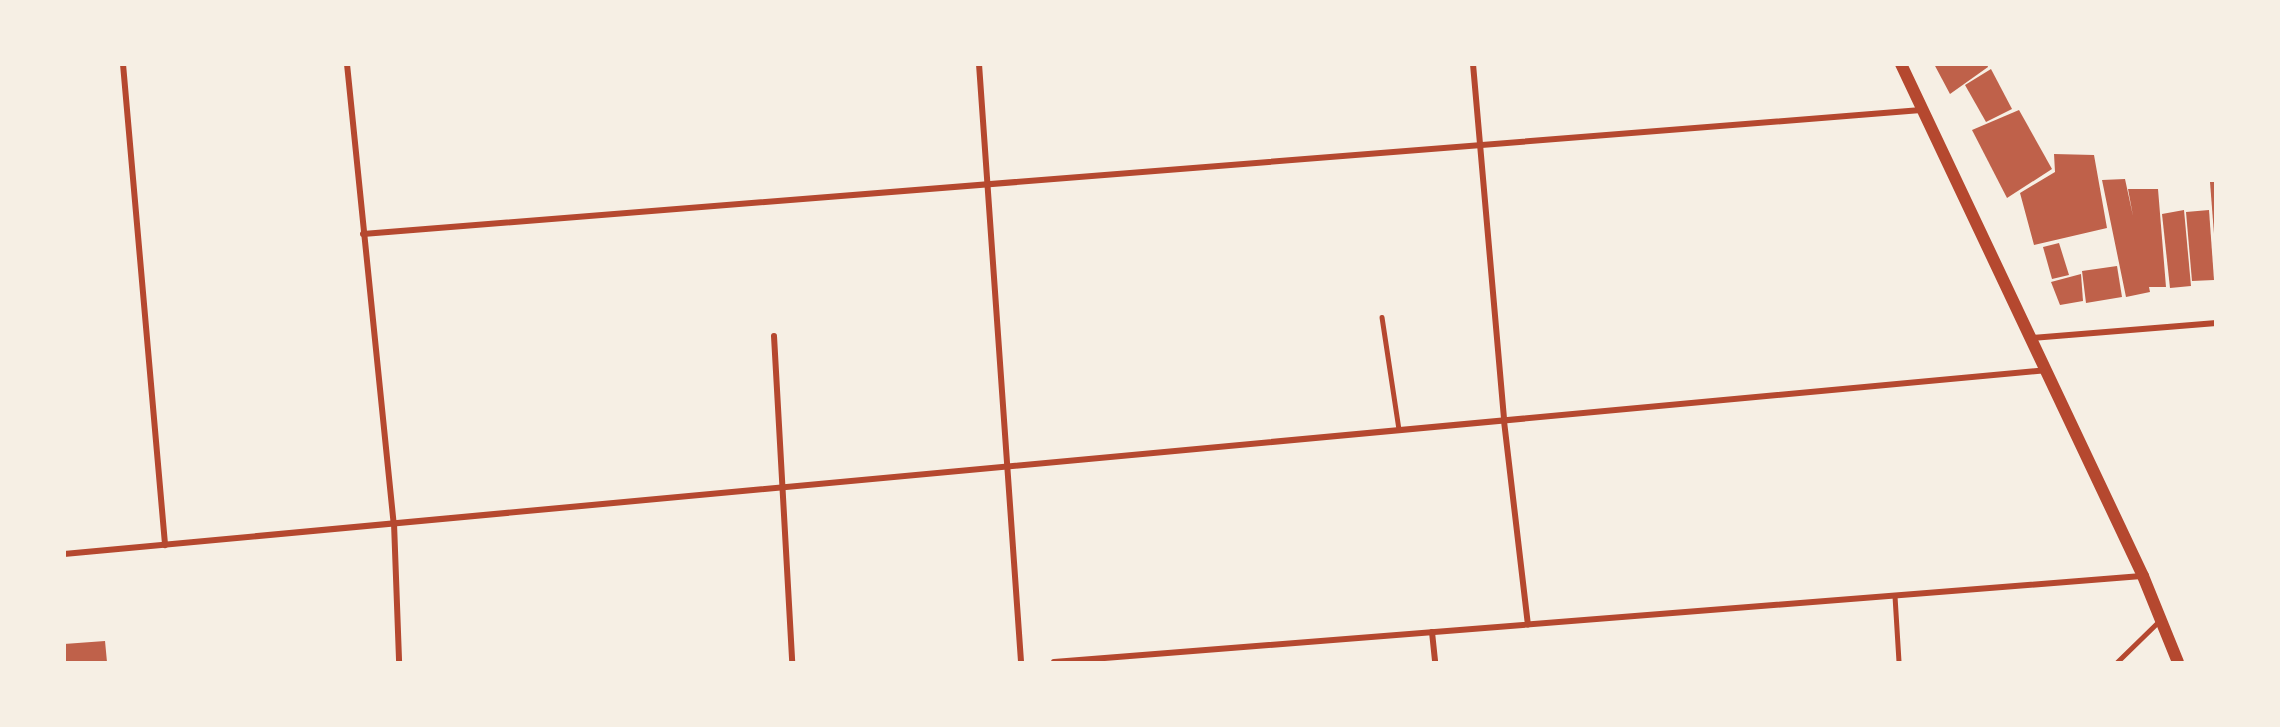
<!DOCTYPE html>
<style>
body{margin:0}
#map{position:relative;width:2280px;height:727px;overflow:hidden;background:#f6efe4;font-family:"DM Sans",sans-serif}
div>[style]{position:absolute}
.building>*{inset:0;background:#bf614a}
.service>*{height:4.5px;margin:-2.25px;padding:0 2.25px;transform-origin:2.25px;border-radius:2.25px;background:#b5482f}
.minor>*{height:6px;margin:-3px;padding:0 3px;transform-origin:3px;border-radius:3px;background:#b5482f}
.secondary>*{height:12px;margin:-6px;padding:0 6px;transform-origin:6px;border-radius:6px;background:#b5482f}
span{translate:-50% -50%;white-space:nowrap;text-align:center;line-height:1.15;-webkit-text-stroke:6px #f6efe4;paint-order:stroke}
.frame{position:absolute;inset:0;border:66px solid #f6efe4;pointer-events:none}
</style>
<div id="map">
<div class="building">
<div style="clip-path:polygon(1934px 64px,1987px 64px,1988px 67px,1950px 94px)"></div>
<div style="clip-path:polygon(1991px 69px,2012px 109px,1986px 122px,1965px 85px)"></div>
<div style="clip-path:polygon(2019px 110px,2052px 169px,2007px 198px,1972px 130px)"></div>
<div style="clip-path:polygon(2054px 154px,2094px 155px,2107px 228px,2034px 245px,2020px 193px,2055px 172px)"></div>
<div style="clip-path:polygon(2125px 179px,2133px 216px,2128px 189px,2158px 189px,2166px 287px,2149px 287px,2150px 292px,2126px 297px,2102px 180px)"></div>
<div style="clip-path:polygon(2210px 182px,2216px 182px,2216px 234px,2214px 234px)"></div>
<div style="clip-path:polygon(2184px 210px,2191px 286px,2170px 288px,2162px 214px)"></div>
<div style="clip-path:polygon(2209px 210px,2214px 280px,2192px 281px,2186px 212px)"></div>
<div style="clip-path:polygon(2059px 243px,2069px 275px,2052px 279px,2043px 247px)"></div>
<div style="clip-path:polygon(2117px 266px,2122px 297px,2086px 303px,2082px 271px)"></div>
<div style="clip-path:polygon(2081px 274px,2083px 301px,2060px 305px,2051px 282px)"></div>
<div style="clip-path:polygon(105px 641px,107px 662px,64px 662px,64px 644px)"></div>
</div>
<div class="service">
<div style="left:1382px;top:317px;width:114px;rotate:81.4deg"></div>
<div style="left:1895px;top:596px;width:66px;rotate:86.5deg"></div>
<div style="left:2117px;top:662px;width:60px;rotate:-44.3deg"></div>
</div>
<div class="minor">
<div style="left:123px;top:64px;width:483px;rotate:85deg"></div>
<div style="left:347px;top:64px;width:461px;rotate:84.2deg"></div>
<div style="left:394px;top:523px;width:139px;rotate:87.9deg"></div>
<div style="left:979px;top:64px;width:599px;rotate:85.98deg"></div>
<div style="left:1473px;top:64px;width:358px;rotate:85deg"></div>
<div style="left:1504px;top:421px;width:205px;rotate:83.3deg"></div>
<div style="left:363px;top:234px;width:1563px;rotate:-4.55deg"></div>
<div style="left:774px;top:336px;width:326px;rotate:86.8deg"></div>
<div style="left:2031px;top:338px;width:186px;rotate:-4.6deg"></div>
<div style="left:64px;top:554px;width:1992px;rotate:-5.3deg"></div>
<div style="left:1432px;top:632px;width:30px;rotate:84deg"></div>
<div style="left:1054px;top:662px;width:1091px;rotate:-4.52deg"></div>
</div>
<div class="secondary">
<div style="left:1901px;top:64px;width:566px;rotate:64.7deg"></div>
<div style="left:2143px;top:576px;width:93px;rotate:67.9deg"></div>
</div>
<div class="frame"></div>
</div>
